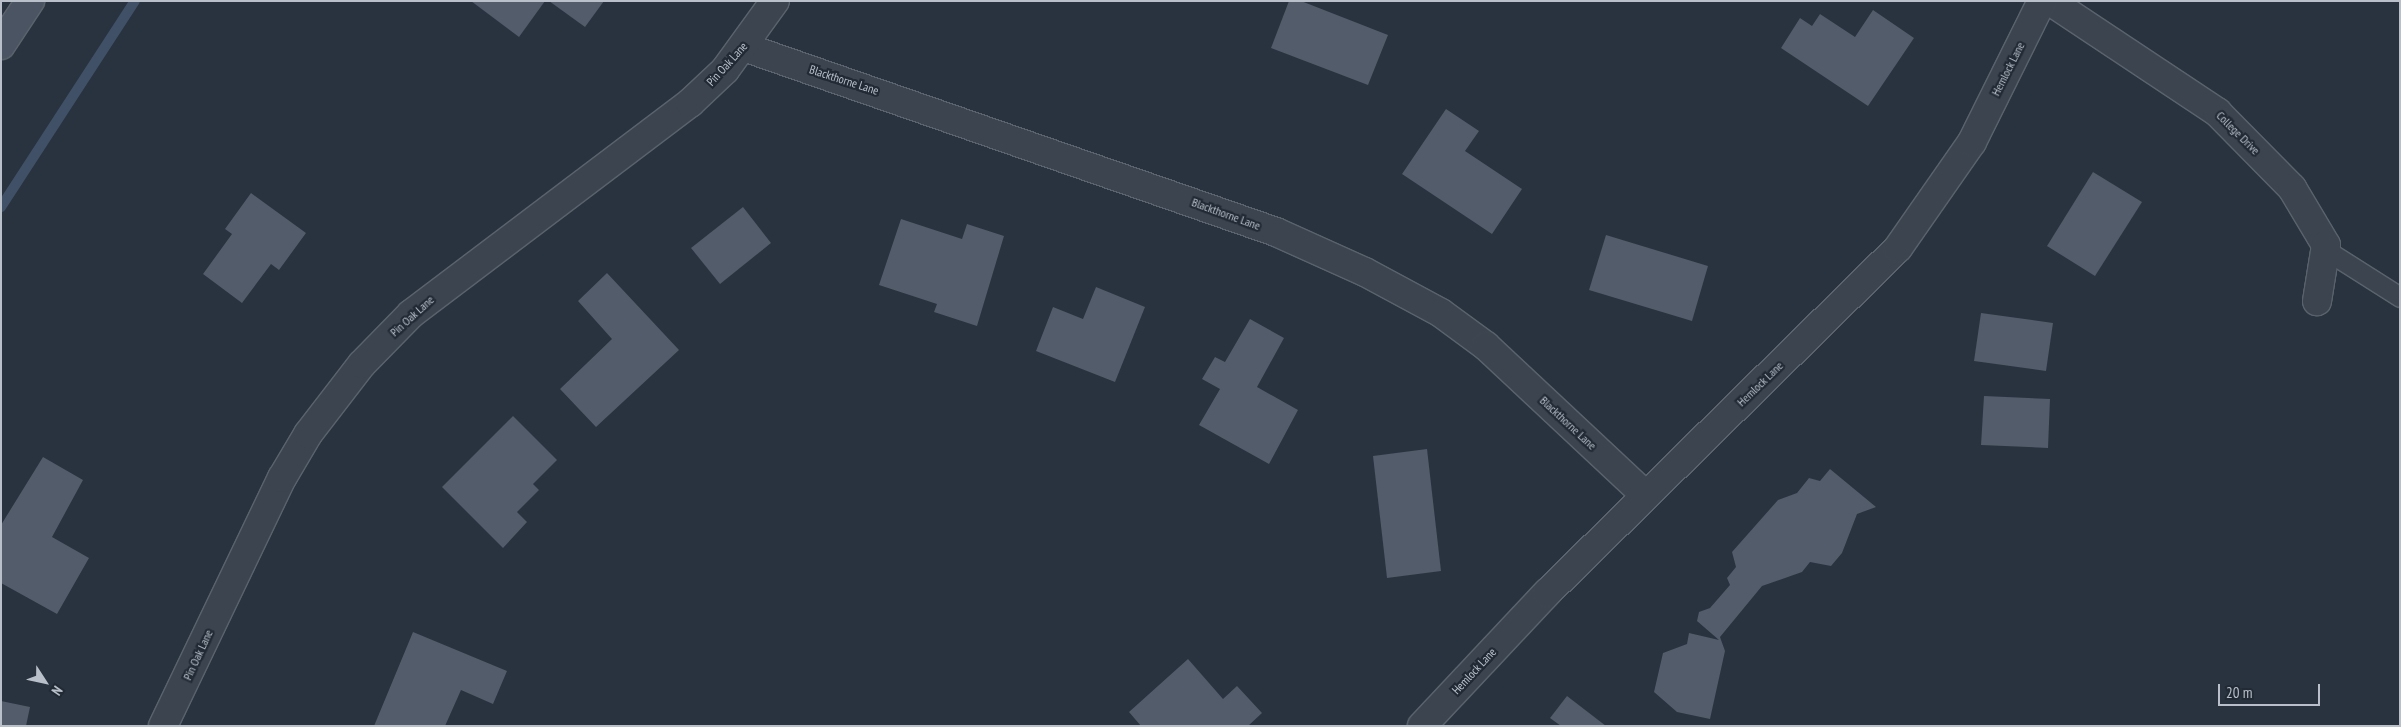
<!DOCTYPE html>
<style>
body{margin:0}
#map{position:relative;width:2401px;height:727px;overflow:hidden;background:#28333f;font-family:"PT Sans Narrow",sans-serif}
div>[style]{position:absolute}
.stream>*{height:10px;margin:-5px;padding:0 5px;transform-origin:5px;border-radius:5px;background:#405167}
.building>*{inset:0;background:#525c6a}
.roads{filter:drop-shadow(1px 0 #5a636d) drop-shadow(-1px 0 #5a636d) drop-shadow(0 1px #5a636d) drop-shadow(0 -1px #5a636d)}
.lane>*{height:19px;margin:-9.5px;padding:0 9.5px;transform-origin:9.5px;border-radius:9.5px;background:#3c454f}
.street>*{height:28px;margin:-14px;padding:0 14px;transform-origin:14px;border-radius:14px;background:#3c454f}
.secondary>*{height:28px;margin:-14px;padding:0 14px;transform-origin:14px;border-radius:14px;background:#4b5462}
span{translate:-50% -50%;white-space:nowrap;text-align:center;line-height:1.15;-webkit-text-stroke:4.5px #212a35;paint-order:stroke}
.street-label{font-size:12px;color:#b9c0ca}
.frame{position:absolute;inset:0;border:2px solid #b9c0ca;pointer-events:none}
.north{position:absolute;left:20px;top:657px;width:50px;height:50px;-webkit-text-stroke:4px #212a35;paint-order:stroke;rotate:125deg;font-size:14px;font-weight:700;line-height:20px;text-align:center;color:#b9c0ca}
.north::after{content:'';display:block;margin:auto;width:18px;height:22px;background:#b9c0ca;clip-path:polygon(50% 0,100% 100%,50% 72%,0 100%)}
.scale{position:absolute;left:2218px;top:684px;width:102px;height:22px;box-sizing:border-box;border:2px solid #b9c0ca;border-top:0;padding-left:6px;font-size:15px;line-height:18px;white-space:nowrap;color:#b9c0ca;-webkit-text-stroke:4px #212a35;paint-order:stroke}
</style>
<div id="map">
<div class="stream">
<div style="left:1px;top:207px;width:246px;rotate:-57deg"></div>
</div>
<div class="building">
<div style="clip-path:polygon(471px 1px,545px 1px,519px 37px)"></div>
<div style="clip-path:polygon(549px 1px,604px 1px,585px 27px)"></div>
<div style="clip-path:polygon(1289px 1px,1301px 1px,1388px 35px,1368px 85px,1271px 48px)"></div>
<div style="clip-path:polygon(1873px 10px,1914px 38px,1868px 106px,1781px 48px,1800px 18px,1812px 26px,1820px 14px,1855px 37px)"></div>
<div style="clip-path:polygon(1446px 109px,1479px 131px,1465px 151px,1522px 189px,1492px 234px,1402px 174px)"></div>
<div style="clip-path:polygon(2093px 172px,2142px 202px,2095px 276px,2047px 246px)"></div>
<div style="clip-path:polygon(251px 193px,306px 233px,279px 270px,271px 264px,242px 303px,203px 274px,232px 234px,225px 229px)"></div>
<div style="clip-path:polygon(743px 207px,771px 243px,720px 284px,691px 248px)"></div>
<div style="clip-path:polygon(901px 219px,962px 239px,967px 224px,1004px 236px,977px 326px,934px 312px,937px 304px,879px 285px)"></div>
<div style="clip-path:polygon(1606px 235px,1708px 266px,1692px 321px,1589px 290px)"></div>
<div style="clip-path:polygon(607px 273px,679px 350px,596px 427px,560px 389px,612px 339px,578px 301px)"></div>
<div style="clip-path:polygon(1096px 287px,1145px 307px,1115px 382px,1036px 351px,1053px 307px,1083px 319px)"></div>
<div style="clip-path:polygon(1981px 313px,2053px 323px,2046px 371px,1974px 361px)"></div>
<div style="clip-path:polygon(1250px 319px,1284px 338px,1257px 387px,1298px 410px,1269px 464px,1199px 425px,1220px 389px,1202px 379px,1215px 357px,1225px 362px)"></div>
<div style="clip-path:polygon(1984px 396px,2050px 399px,2048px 448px,1981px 445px)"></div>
<div style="clip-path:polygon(513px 416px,557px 460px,533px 484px,539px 490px,517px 512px,527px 522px,503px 548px,442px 487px)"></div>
<div style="clip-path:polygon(1427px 449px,1441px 571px,1387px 578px,1373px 456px)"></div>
<div style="clip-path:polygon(43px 457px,83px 480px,52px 537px,89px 558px,57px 614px,1px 583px,1px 525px)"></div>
<div style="clip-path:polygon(1830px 469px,1876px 507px,1857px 514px,1842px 553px,1831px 566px,1810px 562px,1802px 572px,1762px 586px,1720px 637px,1725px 651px,1710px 719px,1677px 712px,1654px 692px,1663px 653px,1687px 644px,1689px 633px,1719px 640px,1697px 621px,1699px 612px,1710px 608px,1730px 585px,1727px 578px,1736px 567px,1732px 552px,1778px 500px,1797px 493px,1809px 478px,1820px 481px)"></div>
<div style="clip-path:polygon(413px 632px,507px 671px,493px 704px,461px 690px,445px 726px,374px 726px)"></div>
<div style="clip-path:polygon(1188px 659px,1223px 699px,1237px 686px,1262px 713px,1248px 726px,1141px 726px,1129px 712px)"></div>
<div style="clip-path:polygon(1567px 696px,1606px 726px,1561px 726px,1550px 718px)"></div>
<div style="clip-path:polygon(1px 701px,30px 707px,26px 726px,1px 726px)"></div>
</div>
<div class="roads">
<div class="lane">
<div style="left:2326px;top:250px;width:88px;rotate:32.4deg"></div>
</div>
<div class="street">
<div style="left:2050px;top:1px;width:201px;rotate:33.6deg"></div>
<div style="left:2217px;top:112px;width:107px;rotate:45.4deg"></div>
<div style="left:2292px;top:188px;width:66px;rotate:59.2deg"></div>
<div style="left:2326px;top:245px;width:57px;rotate:99.1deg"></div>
<div style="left:744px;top:47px;width:563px;rotate:19.17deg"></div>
<div style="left:1276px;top:232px;width:98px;rotate:24.2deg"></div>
<div style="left:1365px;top:272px;width:86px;rotate:28.3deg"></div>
<div style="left:1441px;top:313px;width:56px;rotate:36.3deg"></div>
<div style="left:1486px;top:346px;width:218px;rotate:43.1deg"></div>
<div style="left:163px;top:726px;width:275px;rotate:-64.4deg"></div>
<div style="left:282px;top:478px;width:51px;rotate:-59.4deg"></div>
<div style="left:308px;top:434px;width:88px;rotate:-52.4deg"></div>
<div style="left:362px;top:364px;width:70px;rotate:-45.6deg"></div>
<div style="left:411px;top:314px;width:350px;rotate:-37.1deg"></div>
<div style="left:690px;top:103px;width:48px;rotate:-43.3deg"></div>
<div style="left:725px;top:70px;width:85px;rotate:-54.1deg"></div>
<div style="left:1422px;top:726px;width:183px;rotate:-46.8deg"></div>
<div style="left:1547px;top:593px;width:492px;rotate:-44.5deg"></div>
<div style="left:1898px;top:248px;width:129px;rotate:-55.1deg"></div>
<div style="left:1972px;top:142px;width:157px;rotate:-63.6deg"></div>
</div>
<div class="secondary">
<div style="left:1px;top:45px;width:53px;rotate:-56.6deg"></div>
</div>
</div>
<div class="street-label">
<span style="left:727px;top:64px;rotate:-48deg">Pin Oak Lane</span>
<span style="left:2008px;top:69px;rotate:-63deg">Hemlock Lane</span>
<span style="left:844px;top:80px;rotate:18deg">Blackthorne Lane</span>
<span style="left:2238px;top:133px;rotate:45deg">College Drive</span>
<span style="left:1226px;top:214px;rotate:20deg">Blackthorne Lane</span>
<span style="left:412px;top:316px;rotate:-42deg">Pin Oak Lane</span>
<span style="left:1760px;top:384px;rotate:-44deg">Hemlock Lane</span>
<span style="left:1568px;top:423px;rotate:43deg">Blackthorne Lane</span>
<span style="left:198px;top:655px;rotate:-65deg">Pin Oak Lane</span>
<span style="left:1474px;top:671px;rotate:-47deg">Hemlock Lane</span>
</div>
<div class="frame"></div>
<div class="north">N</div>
<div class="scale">20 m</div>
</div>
